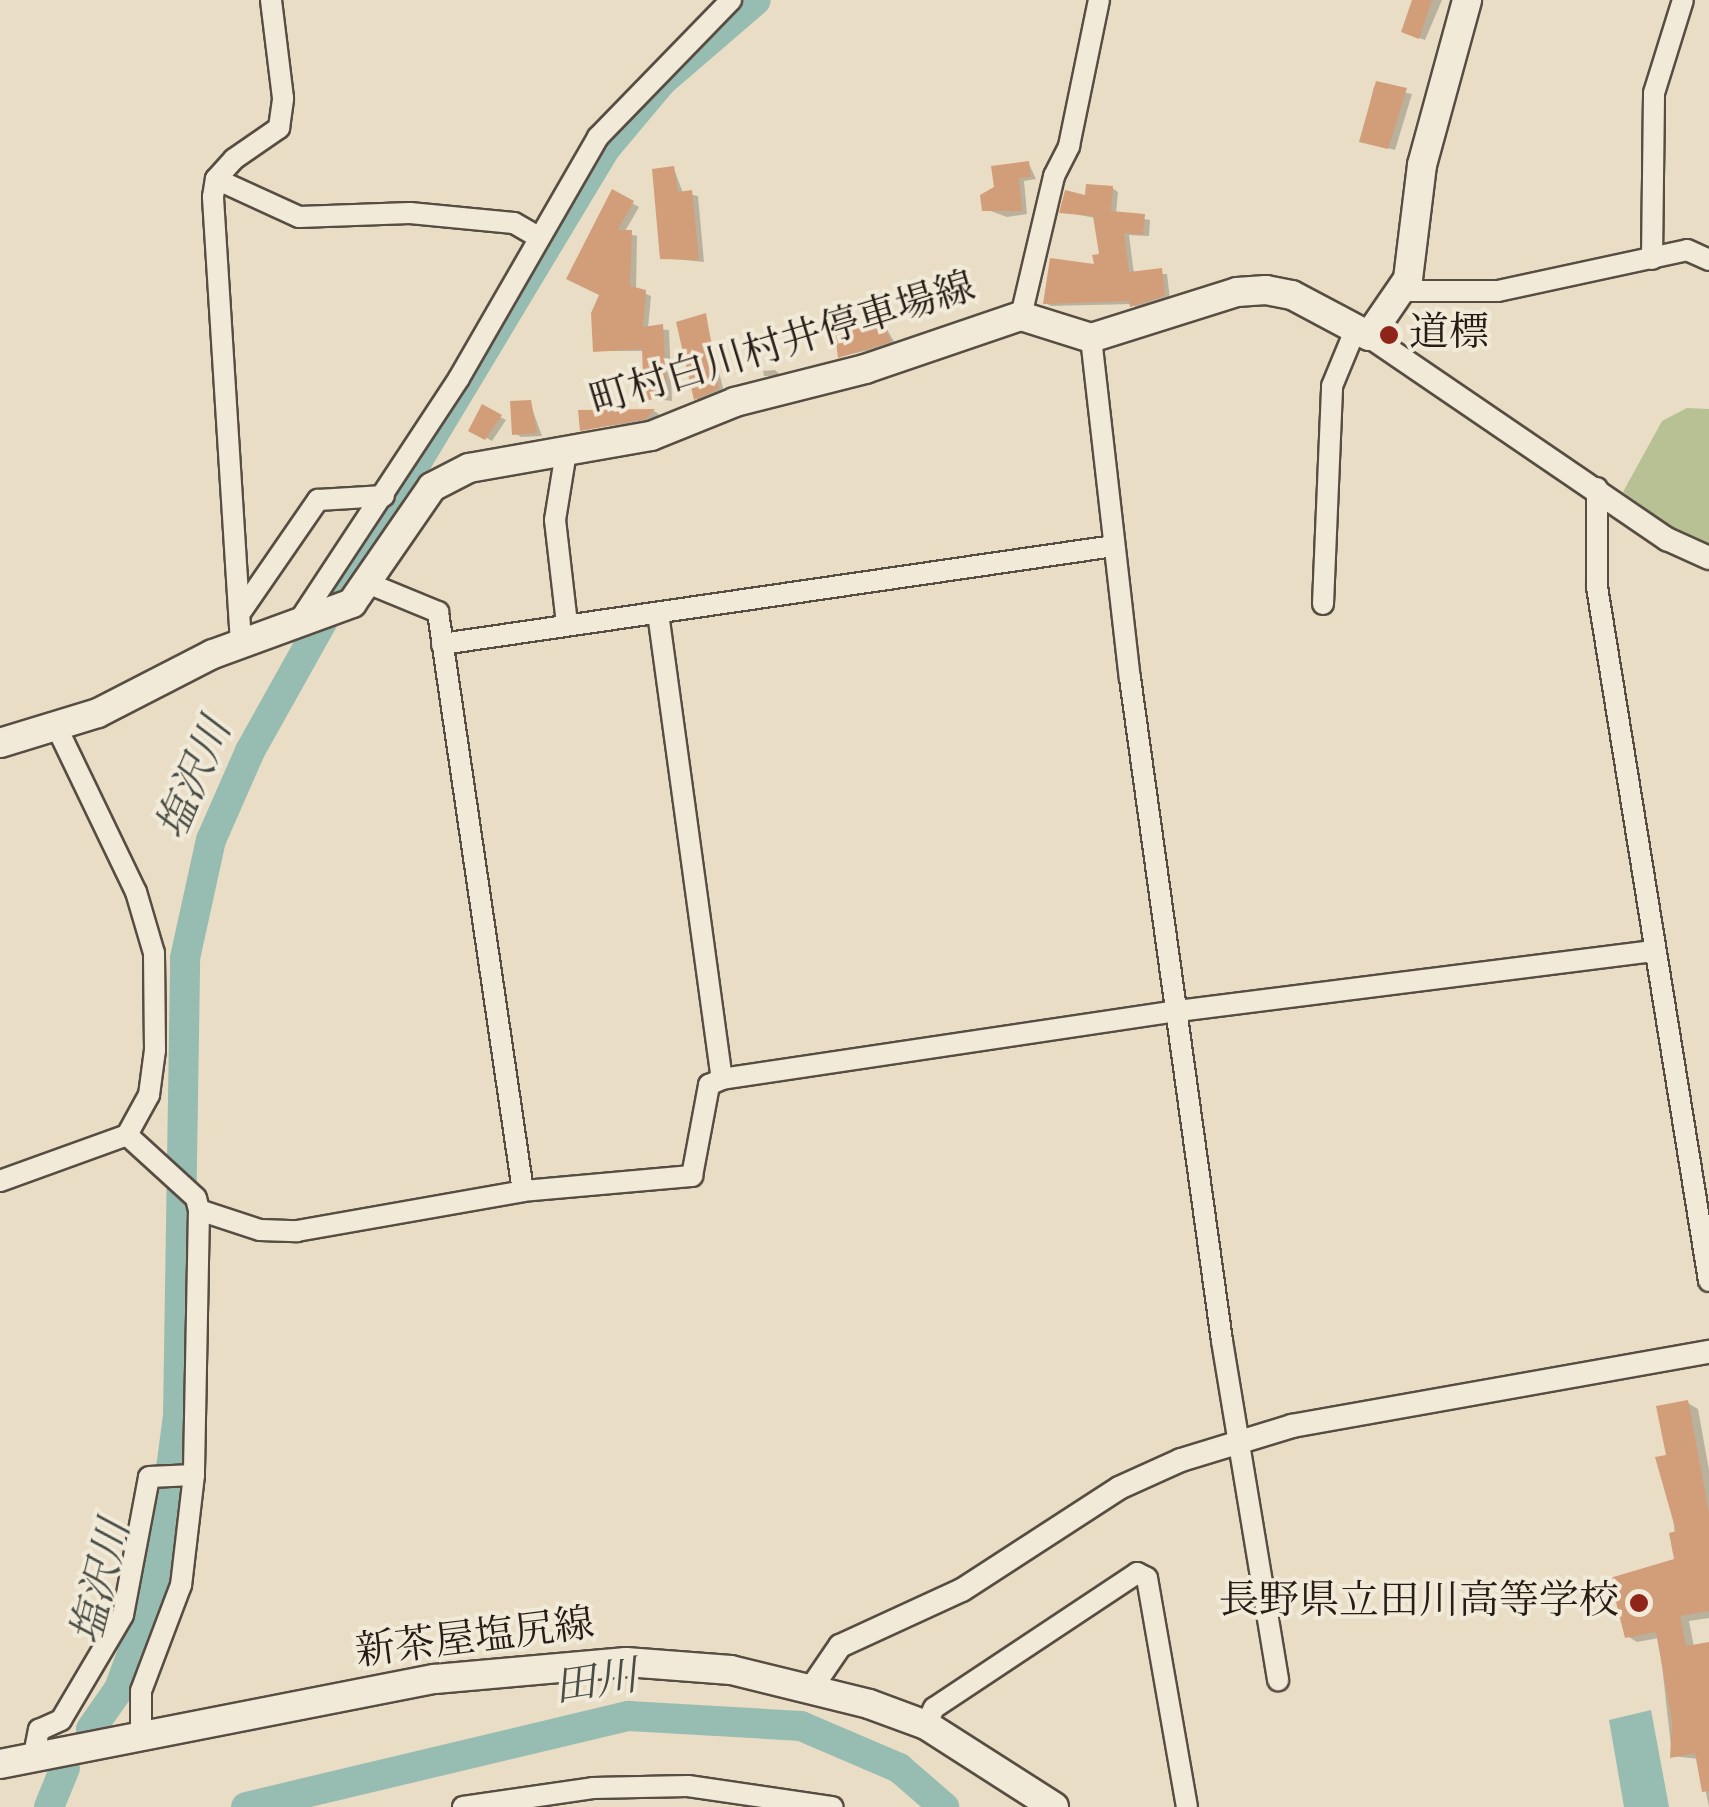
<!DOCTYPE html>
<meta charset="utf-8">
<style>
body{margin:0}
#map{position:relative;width:1709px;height:1807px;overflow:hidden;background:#e9dec5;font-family:Vollkorn,"Noto Serif JP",serif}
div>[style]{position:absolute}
.green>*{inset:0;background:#b7c194}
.water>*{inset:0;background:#97bcb2}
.shadow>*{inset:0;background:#0003}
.river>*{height:30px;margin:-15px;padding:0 15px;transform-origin:15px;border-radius:15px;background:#97bcb2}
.building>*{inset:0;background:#d29d79}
.roads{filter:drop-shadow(2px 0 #584d42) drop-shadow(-2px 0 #584d42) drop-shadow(0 2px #584d42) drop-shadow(0 -2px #584d42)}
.minor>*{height:20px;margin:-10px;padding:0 10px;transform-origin:10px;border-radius:10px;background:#f1ead9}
.tertiary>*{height:22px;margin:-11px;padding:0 11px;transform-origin:11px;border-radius:11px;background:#f1ead9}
.secondary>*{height:28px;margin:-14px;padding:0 14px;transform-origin:14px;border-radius:14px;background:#f1ead9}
.dots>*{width:28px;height:28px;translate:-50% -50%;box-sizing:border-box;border:5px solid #f1ead9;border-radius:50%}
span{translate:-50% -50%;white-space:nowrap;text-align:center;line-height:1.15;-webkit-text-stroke:8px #f1ead9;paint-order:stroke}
.poi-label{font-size:40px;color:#271d16}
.left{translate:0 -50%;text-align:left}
.right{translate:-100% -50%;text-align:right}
.street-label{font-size:40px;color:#271d16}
.water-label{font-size:42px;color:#494d45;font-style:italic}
</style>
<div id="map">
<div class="green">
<div style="clip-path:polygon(1687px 408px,1709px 409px,1709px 544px,1675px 530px,1623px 492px,1662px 421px)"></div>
</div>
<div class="water">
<div style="clip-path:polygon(1651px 1710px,1669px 1807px,1624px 1807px,1609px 1720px)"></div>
</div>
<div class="shadow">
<div style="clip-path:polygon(1412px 0,1442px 0,1425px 40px,1410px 35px)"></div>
<div style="clip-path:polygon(1374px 86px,1412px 94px,1395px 150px,1362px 141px)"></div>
<div style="clip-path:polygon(1029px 164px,1036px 179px,1024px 181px,1027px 214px,1007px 217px,985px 209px)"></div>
<div style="clip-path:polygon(674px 169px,683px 193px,698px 196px,704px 262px,663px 258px)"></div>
<div style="clip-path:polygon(1112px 188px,1118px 192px,1116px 214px,1150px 220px,1149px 236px,1129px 235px,1134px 274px,1167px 274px,1170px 299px,1138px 309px,1132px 304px,1051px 306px,1045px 303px,1097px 267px,1101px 256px,1096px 218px,1062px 212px)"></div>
<div style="clip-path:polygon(613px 192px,639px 207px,624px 233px,637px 236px,636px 290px,651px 296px,648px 328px,669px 330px,672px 401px,647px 398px,645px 351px,596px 351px)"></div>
<div style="clip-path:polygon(705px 316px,724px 392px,702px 402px,696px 398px)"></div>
<div style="clip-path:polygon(881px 319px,896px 345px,841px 356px)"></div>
<div style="clip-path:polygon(775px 370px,782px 376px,764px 376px,763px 371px)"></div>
<div style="clip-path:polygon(530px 403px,542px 436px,521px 437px,515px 433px)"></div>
<div style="clip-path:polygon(483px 408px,506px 420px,492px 441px,472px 430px)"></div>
<div style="clip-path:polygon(654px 411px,659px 414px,653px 421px,582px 429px,581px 413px)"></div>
<div style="clip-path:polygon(1688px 1403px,1698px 1409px,1709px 1470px,1709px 1618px,1689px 1621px,1694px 1647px,1709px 1644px,1709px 1807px,1699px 1759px,1672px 1756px,1659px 1638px,1637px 1642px,1627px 1636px,1677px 1561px,1668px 1457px)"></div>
</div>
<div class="river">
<div style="left:91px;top:1729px;width:49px;rotate:-55deg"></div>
<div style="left:119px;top:1689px;width:93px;rotate:-69.8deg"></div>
<div style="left:151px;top:1602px;width:81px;rotate:-80.8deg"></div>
<div style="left:164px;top:1522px;width:107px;rotate:-82.5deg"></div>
<div style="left:178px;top:1416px;width:458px;rotate:-89.1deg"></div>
<div style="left:185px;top:958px;width:121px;rotate:-77.6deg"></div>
<div style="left:211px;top:840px;width:97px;rotate:-66.3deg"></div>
<div style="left:250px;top:751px;width:184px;rotate:-60.8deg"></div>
<div style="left:340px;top:590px;width:514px;rotate:-59deg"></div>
<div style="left:605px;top:149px;width:87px;rotate:-50.1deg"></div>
<div style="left:661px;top:82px;width:125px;rotate:-40.8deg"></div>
<div style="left:49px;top:1807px;width:42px;rotate:-67.7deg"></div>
<div style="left:246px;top:1807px;width:394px;rotate:-13.4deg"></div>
<div style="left:629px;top:1716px;width:172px;rotate:3.3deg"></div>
<div style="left:801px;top:1726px;width:107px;rotate:23.2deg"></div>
<div style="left:899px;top:1768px;width:60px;rotate:40.9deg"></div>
</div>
<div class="building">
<div style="clip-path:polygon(1412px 0,1432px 0,1419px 39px,1401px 32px)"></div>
<div style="clip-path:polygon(1376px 81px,1407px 88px,1388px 149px,1359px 142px)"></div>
<div style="clip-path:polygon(1029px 161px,1031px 177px,1019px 178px,1022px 211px,982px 211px,980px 195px,994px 187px,991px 166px)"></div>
<div style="clip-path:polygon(674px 166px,678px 192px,692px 190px,699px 260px,660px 259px,652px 169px)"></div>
<div style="clip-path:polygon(1086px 184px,1113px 186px,1111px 211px,1145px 214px,1143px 235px,1124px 233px,1129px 272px,1162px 268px,1165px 296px,1130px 307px,1129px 301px,1043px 304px,1050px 258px,1094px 264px,1092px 255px,1099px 254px,1093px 216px,1059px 213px,1065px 190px,1085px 195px)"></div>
<div style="clip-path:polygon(612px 189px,634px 201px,618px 230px,632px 230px,630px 286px,646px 290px,643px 327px,663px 324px,667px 399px,644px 400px,642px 349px,593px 352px,591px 313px,599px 295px,566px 279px)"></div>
<div style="clip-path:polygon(706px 313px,719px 389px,694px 400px,676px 322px)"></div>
<div style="clip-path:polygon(881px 316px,891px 342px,838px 358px,835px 334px)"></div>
<div style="clip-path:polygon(531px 400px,537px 433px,512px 435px,510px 401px)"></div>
<div style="clip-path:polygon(482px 404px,502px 415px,485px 440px,468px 431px)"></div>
<div style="clip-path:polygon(655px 409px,646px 419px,580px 431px,578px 410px)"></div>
<div style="clip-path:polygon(1688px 1400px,1709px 1513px,1709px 1611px,1680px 1616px,1686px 1646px,1709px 1642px,1709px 1791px,1702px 1792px,1695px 1753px,1670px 1758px,1672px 1722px,1656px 1632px,1625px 1638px,1610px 1578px,1674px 1559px,1669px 1533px,1676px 1531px,1655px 1457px,1666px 1455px,1656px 1406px)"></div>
</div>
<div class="roads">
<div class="minor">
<div style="left:216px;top:179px;width:91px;rotate:24.6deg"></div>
<div style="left:299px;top:217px;width:111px;rotate:-2.1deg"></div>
<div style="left:410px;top:213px;width:104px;rotate:5.5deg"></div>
<div style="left:514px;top:223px;width:28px;rotate:30deg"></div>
<div style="left:1652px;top:259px;width:166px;rotate:-89.3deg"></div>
<div style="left:1654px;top:93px;width:97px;rotate:-72.7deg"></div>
<div style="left:1403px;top:291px;width:95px"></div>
<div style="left:1498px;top:291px;width:193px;rotate:-12.2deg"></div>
<div style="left:1687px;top:250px;width:24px;rotate:24deg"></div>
<div style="left:1021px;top:316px;width:144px;rotate:-76.7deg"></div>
<div style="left:1054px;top:176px;width:34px;rotate:-63deg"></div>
<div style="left:1069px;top:146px;width:149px;rotate:-78.4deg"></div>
<div style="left:1091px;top:338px;width:342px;rotate:83.5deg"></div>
<div style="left:1130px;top:678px;width:669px;rotate:82.1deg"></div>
<div style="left:1222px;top:1341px;width:344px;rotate:80.6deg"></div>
<div style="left:566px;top:452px;width:69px;rotate:99.2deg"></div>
<div style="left:555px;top:520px;width:105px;rotate:83.4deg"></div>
<div style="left:1597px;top:488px;width:99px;rotate:90deg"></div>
<div style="left:1597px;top:587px;width:703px;rotate:80.83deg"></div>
<div style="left:370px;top:584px;width:74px;rotate:22.4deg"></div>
<div style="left:438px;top:612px;width:585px;rotate:81.65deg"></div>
<div style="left:1323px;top:604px;width:218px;rotate:-87.6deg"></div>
<div style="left:1332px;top:386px;width:63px;rotate:-67.5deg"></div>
<div style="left:242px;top:610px;width:134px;rotate:-55.4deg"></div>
<div style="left:318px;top:500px;width:66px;rotate:-3.5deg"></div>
<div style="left:658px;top:613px;width:470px;rotate:82.2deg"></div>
<div style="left:299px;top:621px;width:291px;rotate:-56.6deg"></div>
<div style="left:459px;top:378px;width:278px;rotate:-60deg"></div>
<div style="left:598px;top:137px;width:191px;rotate:-45.8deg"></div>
<div style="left:241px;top:643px;width:447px;rotate:-93.6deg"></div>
<div style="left:213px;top:197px;width:18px;rotate:-81deg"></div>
<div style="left:216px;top:179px;width:27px;rotate:-48deg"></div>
<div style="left:234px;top:159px;width:55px;rotate:-34.6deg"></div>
<div style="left:279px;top:128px;width:30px;rotate:-82deg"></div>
<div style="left:283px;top:98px;width:99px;rotate:-97deg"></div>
<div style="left:442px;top:644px;width:679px;rotate:-8.3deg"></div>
<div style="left:127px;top:1135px;width:93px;rotate:42.4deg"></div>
<div style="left:196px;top:1198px;width:12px;rotate:76deg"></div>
<div style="left:199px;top:1210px;width:265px;rotate:91.1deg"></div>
<div style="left:194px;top:1475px;width:111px;rotate:96.7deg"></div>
<div style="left:181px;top:1585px;width:113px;rotate:110.7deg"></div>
<div style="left:141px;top:1691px;width:49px;rotate:90deg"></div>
<div style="left:0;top:1181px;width:135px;rotate:-19.9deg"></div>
<div style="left:127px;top:1135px;width:46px;rotate:-61.2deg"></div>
<div style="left:149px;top:1095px;width:45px;rotate:-82.4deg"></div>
<div style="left:155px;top:1050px;width:97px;rotate:-90.6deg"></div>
<div style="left:154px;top:953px;width:64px;rotate:-106.4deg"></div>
<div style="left:136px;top:892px;width:182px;rotate:-115.7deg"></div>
<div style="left:199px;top:1210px;width:64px;rotate:18.2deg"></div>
<div style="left:260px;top:1230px;width:37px;rotate:2deg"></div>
<div style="left:297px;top:1231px;width:230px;rotate:-10deg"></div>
<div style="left:523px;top:1191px;width:170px;rotate:-5.1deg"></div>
<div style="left:692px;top:1176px;width:93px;rotate:-79.4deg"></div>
<div style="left:709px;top:1085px;width:14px;rotate:-25deg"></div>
<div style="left:722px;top:1079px;width:461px;rotate:-8.5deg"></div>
<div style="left:1178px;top:1011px;width:481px;rotate:-7.2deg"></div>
<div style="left:926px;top:1725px;width:19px;rotate:-65deg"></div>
<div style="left:934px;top:1708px;width:244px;rotate:-33.6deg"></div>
<div style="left:1137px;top:1573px;width:11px;rotate:27deg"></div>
<div style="left:1147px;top:1578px;width:232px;rotate:80.1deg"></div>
<div style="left:33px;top:1760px;width:31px;rotate:-79deg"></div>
<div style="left:39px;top:1730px;width:24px;rotate:-24deg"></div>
<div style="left:61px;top:1720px;width:122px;rotate:-59.4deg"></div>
<div style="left:123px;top:1615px;width:140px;rotate:-79.3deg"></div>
<div style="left:149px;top:1477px;width:45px;rotate:-2.5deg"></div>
<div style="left:463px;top:1807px;width:131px;rotate:-8.3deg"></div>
<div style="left:593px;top:1788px;width:95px;rotate:-1.2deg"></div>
<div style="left:688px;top:1786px;width:146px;rotate:8.3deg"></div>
</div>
<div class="tertiary">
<div style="left:1369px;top:336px;width:361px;rotate:34.3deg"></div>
<div style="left:1667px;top:539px;width:46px;rotate:24.3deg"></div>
<div style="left:812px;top:1687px;width:50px;rotate:-55.7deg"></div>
<div style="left:840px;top:1646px;width:134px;rotate:-24.7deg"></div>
<div style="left:962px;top:1590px;width:187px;rotate:-33deg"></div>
<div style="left:1119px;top:1488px;width:68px;rotate:-24.3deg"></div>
<div style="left:1181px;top:1460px;width:116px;rotate:-17deg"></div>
<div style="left:1292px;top:1426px;width:424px;rotate:-10.1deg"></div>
</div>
<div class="secondary">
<div style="left:0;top:743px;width:102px;rotate:-17deg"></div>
<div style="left:98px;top:713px;width:129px;rotate:-27.2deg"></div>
<div style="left:213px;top:654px;width:148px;rotate:-20.1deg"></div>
<div style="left:352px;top:603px;width:141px;rotate:-55.4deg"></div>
<div style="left:432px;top:487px;width:42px;rotate:-27.2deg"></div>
<div style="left:469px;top:468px;width:185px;rotate:-10deg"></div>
<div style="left:651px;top:436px;width:91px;rotate:-22deg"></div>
<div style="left:735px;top:402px;width:134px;rotate:-14.2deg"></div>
<div style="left:865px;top:369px;width:165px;rotate:-18.8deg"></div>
<div style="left:1021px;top:316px;width:73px;rotate:17.4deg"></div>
<div style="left:1091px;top:338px;width:153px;rotate:-17.5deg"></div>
<div style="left:1237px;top:292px;width:29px;rotate:-4deg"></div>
<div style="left:1266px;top:290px;width:26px;rotate:11deg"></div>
<div style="left:1292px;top:295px;width:87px;rotate:28deg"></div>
<div style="left:1369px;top:336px;width:69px;rotate:-55.6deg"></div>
<div style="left:1408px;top:279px;width:115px;rotate:-83deg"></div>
<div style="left:1422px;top:165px;width:171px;rotate:-74.7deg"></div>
<div style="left:0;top:1764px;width:443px;rotate:-11.1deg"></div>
<div style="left:435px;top:1679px;width:192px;rotate:-5.1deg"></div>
<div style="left:626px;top:1662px;width:105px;rotate:4.4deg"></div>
<div style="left:731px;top:1670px;width:142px;rotate:13.8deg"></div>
<div style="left:869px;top:1704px;width:61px;rotate:20.2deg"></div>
<div style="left:926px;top:1725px;width:152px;rotate:32.6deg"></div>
</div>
</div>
<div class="dots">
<div style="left:1389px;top:335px;background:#8f2418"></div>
<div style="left:1639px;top:1603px;background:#8f2418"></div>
</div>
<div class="poi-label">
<span class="left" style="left:1409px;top:335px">道標</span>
<span class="right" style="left:1619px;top:1603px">長野県立田川高等学校</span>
</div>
<div class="street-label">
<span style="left:783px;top:346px;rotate:-17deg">町村白川村井停車場線</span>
<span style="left:475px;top:1640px;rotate:-7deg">新茶屋塩尻線</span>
</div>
<div class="water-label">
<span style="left:197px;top:780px;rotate:-67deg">塩沢川</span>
<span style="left:104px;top:1583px;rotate:-76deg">塩沢川</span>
<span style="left:596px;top:1685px;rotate:-9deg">田川</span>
</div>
</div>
